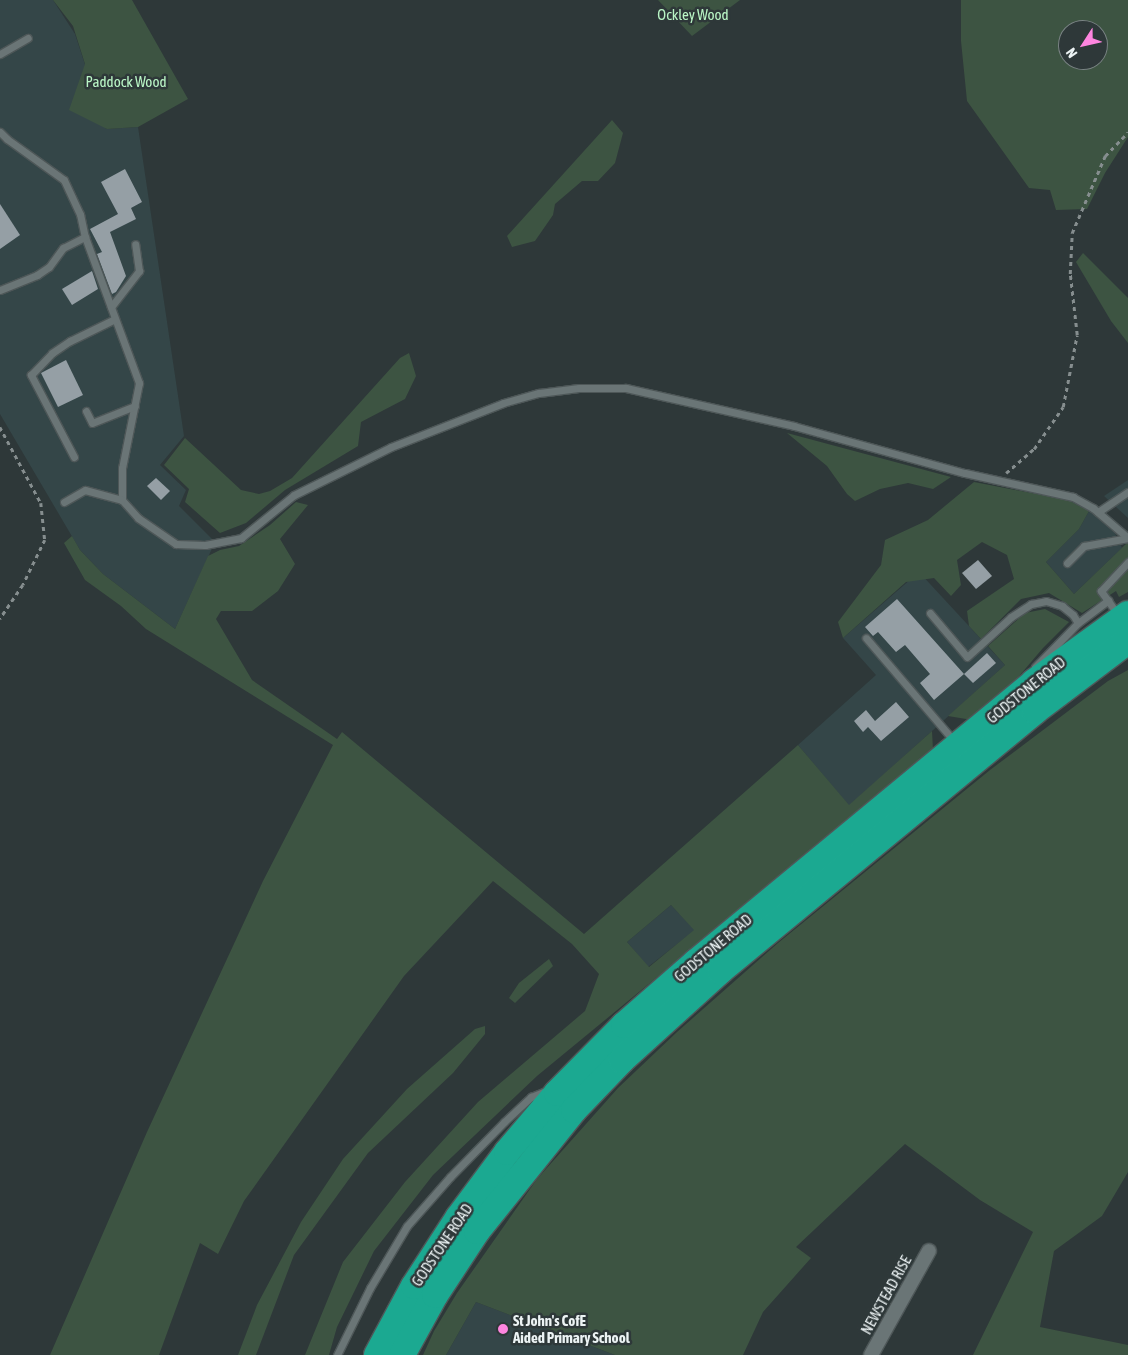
<!DOCTYPE html>
<style>
body{margin:0}
#map{position:relative;width:1128px;height:1355px;overflow:hidden;background:#2e3839;font-family:"Asap Condensed",sans-serif}
div>[style]{position:absolute}
.built>*{inset:0;background:#344648}
.green>*{inset:0;background:#3d5442}
.building>*{inset:0;background:#959fa5}
.path>*{height:2.5px;margin-top:-1.25px;transform-origin:0;background:repeating-linear-gradient(90deg,#868e8f 0 4px,transparent 0 8px)}
.roads{filter:drop-shadow(1px 0 #4e5758) drop-shadow(-1px 0 #4e5758) drop-shadow(0 1px #4e5758) drop-shadow(0 -1px #4e5758)}
.lane>*{height:7px;margin:-3.5px;padding:0 3.5px;transform-origin:3.5px;border-radius:3.5px;background:#6a7576}
.street>*{height:14px;margin:-7px;padding:0 7px;transform-origin:7px;border-radius:7px;background:#6a7576}
.highway>*{height:26px;margin:-13px;padding:0 13px;transform-origin:13px;border-radius:13px;background:#1ba991}
.dots>*{width:14px;height:14px;translate:-50% -50%;box-sizing:border-box;border:2px solid #2e3839;border-radius:50%}
span{translate:-50% -50%;white-space:nowrap;text-align:center;line-height:1.15;-webkit-text-stroke:5px #2e3839;paint-order:stroke}
.park-label{font-size:15px;color:#baf6c6}
.street-label{font-size:15px;color:#ecf3f4}
.poi-label{font-size:15px;color:#ecf3f4;font-weight:700}
.left{translate:0 -50%;text-align:left}
.north{position:absolute;left:1058px;top:20px;width:50px;height:50px;box-sizing:border-box;background:#2e3839;border:1px solid #7a8384;border-radius:50%;rotate:235deg;font-size:14px;font-weight:700;line-height:20px;text-align:center;color:#ecf3f4}
.north::after{content:'';display:block;margin:auto;width:18px;height:22px;background:#fe85df;clip-path:polygon(50% 0,100% 100%,50% 72%,0 100%)}
</style>
<div id="map">
<div class="built">
<div style="clip-path:polygon(0 0,53px 0,75px 34px,106px 129px,138px 127px,184px 436px,160px 465px,186px 490px,179px 506px,215px 542px,175px 629px,103px 574px,80px 550px,0 414px)"></div>
<div style="clip-path:polygon(1128px 480px,1128px 518px,1104px 496px)"></div>
<div style="clip-path:polygon(1089px 511px,1115px 533px,1122px 548px,1074px 594px,1046px 562px,1079px 529px)"></div>
<div style="clip-path:polygon(919px 572px,1005px 665px,849px 806px,798px 745px,876px 675px,843px 638px)"></div>
<div style="clip-path:polygon(671px 905px,695px 930px,648px 967px,627px 942px)"></div>
<div style="clip-path:polygon(476px 1302px,615px 1355px,446px 1355px)"></div>
</div>
<div class="green">
<div style="clip-path:polygon(53px 0,132px 0,188px 99px,138px 127px,107px 129px,69px 110px,85px 64px,73px 26px)"></div>
<div style="clip-path:polygon(658px 0,740px 0,692px 36px)"></div>
<div style="clip-path:polygon(evenodd,961px 0,1128px 0,1128px 137px,1105px 173px,1087px 209px,1056px 210px,1050px 190px,1029px 188px,967px 101px,961px 41px,961px 0,1068px 30px,1098px 30px,1098px 60px,1068px 60px,1068px 30px)"></div>
<div style="clip-path:polygon(612px 120px,623px 133px,615px 163px,598px 181px,582px 181px,555px 204px,553px 215px,535px 241px,512px 247px,507px 236px)"></div>
<div style="clip-path:polygon(1083px 253px,1128px 298px,1128px 343px,1111px 321px,1076px 262px)"></div>
<div style="clip-path:polygon(409px 353px,416px 376px,405px 399px,361px 422px,358px 446px,285px 490px,246px 523px,220px 533px,185px 502px,189px 489px,164px 465px,185px 438px,241px 490px,259px 494px,270px 491px,292px 478px,400px 358px)"></div>
<div style="clip-path:polygon(787px 433px,951px 477px,933px 489px,908px 483px,880px 489px,855px 501px,847px 494px,827px 466px)"></div>
<div style="clip-path:polygon(974px 482px,1068px 500px,1089px 511px,1079px 529px,1046px 562px,1074px 594px,1128px 542px,1128px 592px,1119px 597px,1116px 591px,1082px 613px,1049px 593px,1021px 599px,981px 639px,969px 626px,967px 611px,1014px 579px,1007px 555px,982px 542px,957px 560px,961px 585px,951px 596px,934px 578px,906px 582px,843px 638px,838px 622px,881px 565px,885px 540px,928px 520px)"></div>
<div style="clip-path:polygon(evenodd,296px 502px,308px 505px,280px 539px,295px 564px,278px 591px,252px 611px,221px 611px,216px 619px,252px 680px,337px 739px,342px 732px,584px 934px,798px 745px,849px 805px,932px 731px,933px 750px,537px 1076px,433px 1175px,374px 1251px,337px 1327px,329px 1355px,305px 1355px,343px 1262px,405px 1182px,478px 1102px,585px 1011px,599px 974px,572px 944px,493px 881px,404px 976px,244px 1201px,218px 1254px,200px 1243px,159px 1355px,50px 1355px,147px 1132px,263px 881px,333px 745px,146px 629px,121px 606px,85px 580px,64px 543px,72px 536px,80px 550px,103px 574px,175px 629px,208px 556px,220px 550px,239px 546px,270px 525px,296px 502px,671px 905px,694px 930px,649px 967px,627px 942px,671px 905px)"></div>
<div style="clip-path:polygon(1045px 609px,1069px 622px,1043px 648px,1014px 682px,972px 720px,948px 716px,1005px 665px,988px 646px,1025px 613px)"></div>
<div style="clip-path:polygon(1128px 670px,1128px 1172px,1102px 1216px,1054px 1251px,1040px 1327px,1128px 1345px,1128px 1355px,973px 1355px,1033px 1232px,980px 1200px,905px 1144px,796px 1247px,811px 1258px,763px 1312px,743px 1355px,615px 1355px,476px 1302px,446px 1355px,423px 1355px,434px 1331px,457px 1293px,537px 1179px,618px 1088px,677px 1032px,778px 943px,990px 770px,1108px 681px)"></div>
<div style="clip-path:polygon(549px 959px,553px 966px,515px 1003px,509px 998px,519px 983px)"></div>
<div style="clip-path:polygon(485px 1026px,485px 1034px,453px 1073px,368px 1153px,294px 1255px,256px 1355px,238px 1355px,257px 1305px,301px 1222px,343px 1159px,407px 1089px,475px 1029px)"></div>
</div>
<div class="building">
<div style="clip-path:polygon(125px 169px,142px 202px,131px 208px,136px 219px,110px 232px,126px 276px,116px 292px,112px 294px,97px 254px,102px 252px,90px 229px,118px 214px,101px 182px)"></div>
<div style="clip-path:polygon(0 204px,20px 235px,0 249px)"></div>
<div style="clip-path:polygon(92px 271px,98px 289px,72px 305px,62px 289px)"></div>
<div style="clip-path:polygon(66px 360px,83px 395px,58px 407px,41px 373px)"></div>
<div style="clip-path:polygon(156px 478px,170px 491px,161px 500px,147px 486px)"></div>
<div style="clip-path:polygon(978px 560px,992px 576px,976px 589px,962px 573px)"></div>
<div style="clip-path:polygon(897px 599px,964px 674px,934px 700px,920px 683px,930px 674px,905px 645px,896px 652px,878px 632px,873px 636px,865px 627px)"></div>
<div style="clip-path:polygon(987px 653px,996px 663px,973px 683px,964px 674px)"></div>
<div style="clip-path:polygon(896px 702px,909px 717px,881px 741px,868px 727px,863px 732px,854px 721px,866px 710px,875px 721px)"></div>
</div>
<div class="path">
<div style="left:0;top:427px;width:86px;rotate:61.7deg"></div>
<div style="left:41px;top:503px;width:37px;rotate:84deg"></div>
<div style="left:45px;top:540px;width:50px;rotate:116.1deg"></div>
<div style="left:23px;top:585px;width:41px;rotate:124.1deg"></div>
<div style="left:1006px;top:473px;width:37px;rotate:-41deg"></div>
<div style="left:1034px;top:449px;width:51px;rotate:-55.4deg"></div>
<div style="left:1063px;top:407px;width:73px;rotate:-79deg"></div>
<div style="left:1077px;top:335px;width:61px;rotate:-96.5deg"></div>
<div style="left:1070px;top:274px;width:41px;rotate:-87.2deg"></div>
<div style="left:1072px;top:233px;width:84px;rotate:-66.8deg"></div>
<div style="left:1105px;top:156px;width:33px;rotate:-46deg"></div>
</div>
<div class="roads">
<div class="lane">
<div style="left:0;top:54px;width:32px;rotate:-30deg"></div>
<div style="left:0;top:132px;width:10px;rotate:45deg"></div>
<div style="left:7px;top:139px;width:70px;rotate:35.7deg"></div>
<div style="left:64px;top:180px;width:38px;rotate:65deg"></div>
<div style="left:80px;top:214px;width:24px;rotate:78deg"></div>
<div style="left:85px;top:237px;width:156px;rotate:69.7deg"></div>
<div style="left:139px;top:383px;width:87px;rotate:101.3deg"></div>
<div style="left:122px;top:468px;width:32px;rotate:90deg"></div>
<div style="left:122px;top:500px;width:24px;rotate:48deg"></div>
<div style="left:138px;top:518px;width:46px;rotate:34.4deg"></div>
<div style="left:176px;top:544px;width:29px;rotate:2deg"></div>
<div style="left:205px;top:545px;width:37px;rotate:-11deg"></div>
<div style="left:241px;top:538px;width:68px;rotate:-39.1deg"></div>
<div style="left:294px;top:495px;width:108px;rotate:-26.3deg"></div>
<div style="left:391px;top:447px;width:120px;rotate:-21.4deg"></div>
<div style="left:503px;top:403px;width:37px;rotate:-16deg"></div>
<div style="left:539px;top:393px;width:40px;rotate:-7.1deg"></div>
<div style="left:579px;top:388px;width:47px"></div>
<div style="left:626px;top:388px;width:172px;rotate:12.7deg"></div>
<div style="left:794px;top:426px;width:177px;rotate:15.4deg"></div>
<div style="left:965px;top:473px;width:111px;rotate:12.5deg"></div>
<div style="left:1073px;top:497px;width:23px;rotate:29deg"></div>
<div style="left:1093px;top:508px;width:46px;rotate:40.6deg"></div>
<div style="left:0;top:290px;width:40px;rotate:-22deg"></div>
<div style="left:37px;top:275px;width:14px;rotate:-34deg"></div>
<div style="left:49px;top:267px;width:24px;rotate:-54deg"></div>
<div style="left:63px;top:248px;width:25px;rotate:-27deg"></div>
<div style="left:111px;top:307px;width:46px;rotate:-52.1deg"></div>
<div style="left:139px;top:271px;width:27px;rotate:-98deg"></div>
<div style="left:86px;top:411px;width:13px;rotate:63deg"></div>
<div style="left:92px;top:423px;width:46px;rotate:-21.6deg"></div>
<div style="left:74px;top:457px;width:93px;rotate:-117.7deg"></div>
<div style="left:31px;top:375px;width:30px;rotate:-46deg"></div>
<div style="left:52px;top:353px;width:22px;rotate:-34deg"></div>
<div style="left:70px;top:341px;width:50px;rotate:-26.1deg"></div>
<div style="left:64px;top:502px;width:24px;rotate:-30deg"></div>
<div style="left:85px;top:490px;width:38px;rotate:15deg"></div>
<div style="left:1098px;top:512px;width:36px;rotate:-34deg"></div>
<div style="left:1067px;top:563px;width:24px;rotate:-45deg"></div>
<div style="left:1084px;top:546px;width:45px;rotate:-10.3deg"></div>
<div style="left:930px;top:613px;width:57px;rotate:49.9deg"></div>
<div style="left:967px;top:657px;width:59px;rotate:-42.3deg"></div>
<div style="left:1011px;top:617px;width:24px;rotate:-33deg"></div>
<div style="left:1031px;top:604px;width:15px;rotate:-11deg"></div>
<div style="left:1046px;top:601px;width:17px;rotate:17deg"></div>
<div style="left:1062px;top:606px;width:14px;rotate:39deg"></div>
<div style="left:1073px;top:615px;width:9px;rotate:58deg"></div>
<div style="left:1119px;top:616px;width:31px;rotate:-126deg"></div>
<div style="left:1101px;top:591px;width:40px;rotate:-47deg"></div>
<div style="left:866px;top:638px;width:135px;rotate:49.5deg"></div>
<div style="left:1035px;top:667px;width:62px;rotate:-45.7deg"></div>
<div style="left:1078px;top:623px;width:38px;rotate:-37deg"></div>
<div style="left:337px;top:1355px;width:75px;rotate:-63.8deg"></div>
<div style="left:370px;top:1288px;width:72px;rotate:-59.2deg"></div>
<div style="left:407px;top:1226px;width:65px;rotate:-48.7deg"></div>
<div style="left:450px;top:1177px;width:77px;rotate:-45.5deg"></div>
<div style="left:504px;top:1122px;width:37px;rotate:-43deg"></div>
<div style="left:531px;top:1097px;width:16px;rotate:-22deg"></div>
</div>
<div class="street">
<div style="left:871px;top:1355px;width:119px;rotate:-60.9deg"></div>
</div>
<div class="highway">
<div style="left:377px;top:1355px;width:78px;rotate:-61.8deg"></div>
<div style="left:414px;top:1286px;width:81px;rotate:-57.1deg"></div>
<div style="left:458px;top:1218px;width:82px;rotate:-53.4deg"></div>
<div style="left:507px;top:1152px;width:77px;rotate:-49.7deg"></div>
<div style="left:557px;top:1093px;width:95px;rotate:-45.4deg"></div>
<div style="left:624px;top:1025px;width:96px;rotate:-41.2deg"></div>
<div style="left:696px;top:962px;width:439px;rotate:-39.6deg"></div>
<div style="left:1034px;top:682px;width:116px;rotate:-35.9deg"></div>
<div style="left:402px;top:1355px;width:68px;rotate:-61.2deg"></div>
<div style="left:435px;top:1295px;width:77px;rotate:-56.7deg"></div>
<div style="left:477px;top:1231px;width:155px;rotate:-51.3deg"></div>
<div style="left:574px;top:1110px;width:69px;rotate:-46.2deg"></div>
<div style="left:622px;top:1060px;width:132px;rotate:-42.2deg"></div>
<div style="left:720px;top:971px;width:408px;rotate:-39.5deg"></div>
<div style="left:1035px;top:711px;width:116px;rotate:-37deg"></div>
</div>
</div>
<div class="dots">
<div style="left:503px;top:1329px;background:#fe85df"></div>
</div>
<div class="park-label">
<span style="left:693px;top:15px">Ockley Wood</span>
<span style="left:126px;top:82px">Paddock Wood</span>
</div>
<div class="street-label">
<span style="left:1026px;top:690px;rotate:-39deg">GODSTONE ROAD</span>
<span style="left:713px;top:948px;rotate:-40deg">GODSTONE ROAD</span>
<span style="left:442px;top:1245px;rotate:-56deg">GODSTONE ROAD</span>
<span style="left:886px;top:1295px;rotate:-61deg">NEWSTEAD RISE</span>
</div>
<div class="poi-label">
<span class="left" style="left:513px;top:1329px">St John's CofE<br>Aided Primary School</span>
</div>
<div class="north">N</div>
</div>
